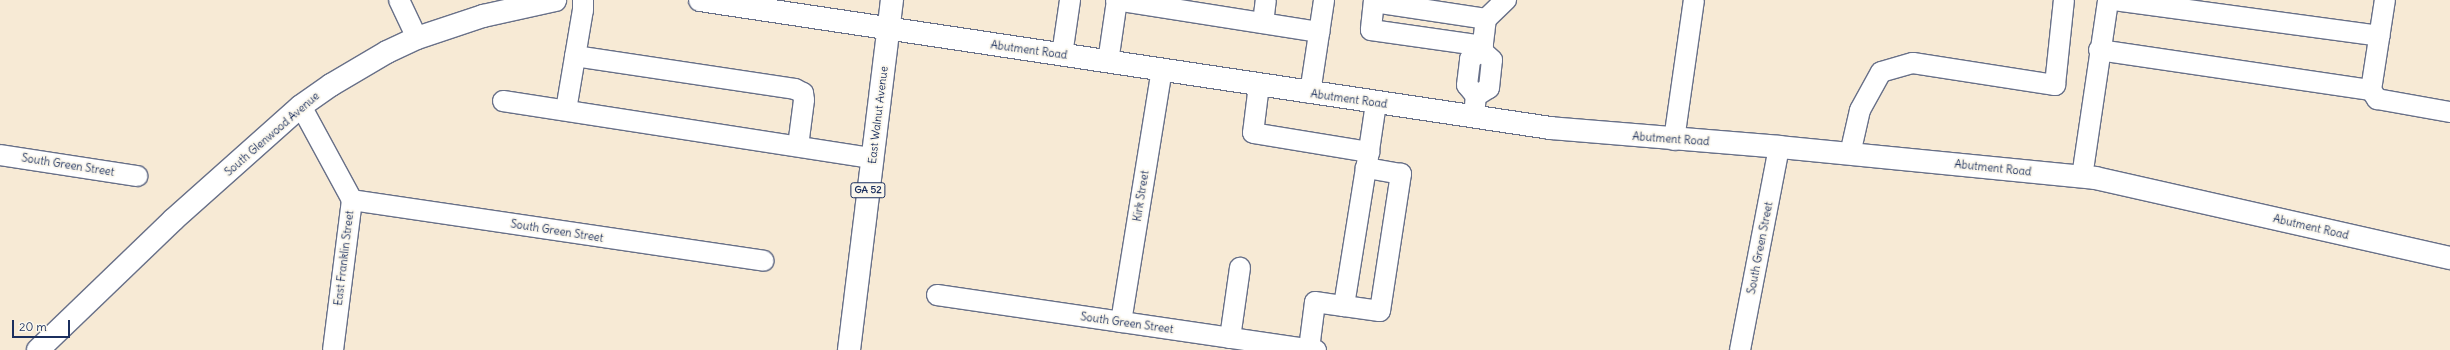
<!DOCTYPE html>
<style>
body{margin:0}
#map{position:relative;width:2450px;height:350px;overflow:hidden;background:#f7ead5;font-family:Delius,sans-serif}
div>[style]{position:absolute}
.roads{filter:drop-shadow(1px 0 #687088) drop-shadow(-1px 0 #687088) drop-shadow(0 1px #687088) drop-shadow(0 -1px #687088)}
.minor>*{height:20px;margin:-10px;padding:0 10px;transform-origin:10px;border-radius:10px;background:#fff}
.major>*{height:22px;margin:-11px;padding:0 11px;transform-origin:11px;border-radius:11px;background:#fff}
span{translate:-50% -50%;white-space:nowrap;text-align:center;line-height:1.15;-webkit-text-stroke:3.5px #fbf7ec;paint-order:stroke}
.shield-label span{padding:1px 3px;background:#fbf7ec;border:1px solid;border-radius:3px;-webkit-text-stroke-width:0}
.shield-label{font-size:10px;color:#1b2f5e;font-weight:700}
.street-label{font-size:11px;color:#1b2f5e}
.scale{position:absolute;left:12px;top:320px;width:58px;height:18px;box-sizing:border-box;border:2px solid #1b2f5e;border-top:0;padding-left:5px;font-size:12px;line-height:14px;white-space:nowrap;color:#1b2f5e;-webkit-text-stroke:3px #fbf7ec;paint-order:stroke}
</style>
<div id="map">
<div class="roads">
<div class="minor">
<div style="left:399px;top:0;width:42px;rotate:64.7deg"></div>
<div style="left:1116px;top:0;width:206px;rotate:9deg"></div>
<div style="left:1374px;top:0;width:30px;rotate:96deg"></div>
<div style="left:1371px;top:30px;width:113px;rotate:8.1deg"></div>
<div style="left:2114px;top:0;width:268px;rotate:7.7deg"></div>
<div style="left:1374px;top:2px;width:113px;rotate:8.6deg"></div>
<div style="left:1263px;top:23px;width:23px;rotate:-83deg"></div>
<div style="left:2099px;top:50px;width:275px;rotate:8.4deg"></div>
<div style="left:2371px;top:90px;width:91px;rotate:-81.2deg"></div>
<div style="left:1062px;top:55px;width:56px;rotate:-81.7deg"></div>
<div style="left:575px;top:56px;width:222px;rotate:8.5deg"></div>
<div style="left:795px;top:89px;width:9px;rotate:27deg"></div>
<div style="left:803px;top:93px;width:7px;rotate:82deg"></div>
<div style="left:804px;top:100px;width:46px;rotate:97.4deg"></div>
<div style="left:1108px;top:62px;width:63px;rotate:-81.7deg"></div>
<div style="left:1259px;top:85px;width:48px;rotate:97.1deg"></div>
<div style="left:1253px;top:133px;width:118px;rotate:9.3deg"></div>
<div style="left:2371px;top:90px;width:11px;rotate:56deg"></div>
<div style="left:2377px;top:99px;width:74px;rotate:10.1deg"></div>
<div style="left:1310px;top:93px;width:94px;rotate:-81.4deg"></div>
<div style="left:1476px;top:96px;width:15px;rotate:-32deg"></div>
<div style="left:1489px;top:88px;width:28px;rotate:-84deg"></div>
<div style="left:1492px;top:60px;width:13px;rotate:-138deg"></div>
<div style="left:503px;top:101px;width:373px;rotate:8.8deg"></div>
<div style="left:301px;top:106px;width:107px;rotate:61.5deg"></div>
<div style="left:352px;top:200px;width:151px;rotate:97.2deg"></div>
<div style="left:566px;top:110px;width:101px;rotate:-80.4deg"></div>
<div style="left:583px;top:10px;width:10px;rotate:-90deg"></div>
<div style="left:1474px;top:117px;width:21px;rotate:-85deg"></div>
<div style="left:1476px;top:96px;width:14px;rotate:-129deg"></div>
<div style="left:1467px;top:85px;width:26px;rotate:-83deg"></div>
<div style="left:1470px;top:59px;width:14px;rotate:-34deg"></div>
<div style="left:1482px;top:51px;width:32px;rotate:-83deg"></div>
<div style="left:1486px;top:19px;width:28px;rotate:-44deg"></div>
<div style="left:1674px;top:140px;width:141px;rotate:-81.9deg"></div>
<div style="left:1850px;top:154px;width:45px;rotate:-77.2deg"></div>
<div style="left:1860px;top:110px;width:43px;rotate:-61.1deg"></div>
<div style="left:1881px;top:72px;width:33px;rotate:-16deg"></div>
<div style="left:1913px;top:63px;width:144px;rotate:8.8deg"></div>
<div style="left:2055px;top:85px;width:85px;rotate:-84deg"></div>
<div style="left:0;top:155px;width:139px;rotate:8.7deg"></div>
<div style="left:1367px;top:164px;width:62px;rotate:-81.6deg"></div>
<div style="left:2082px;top:177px;width:179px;rotate:-81.6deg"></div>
<div style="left:352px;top:200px;width:416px;rotate:8.4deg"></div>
<div style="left:937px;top:295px;width:383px;rotate:8.3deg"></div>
<div style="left:1121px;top:322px;width:255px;rotate:-80.8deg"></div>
<div style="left:1230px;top:338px;width:71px;rotate:-81.9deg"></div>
<div style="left:1309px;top:349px;width:47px;rotate:-82.7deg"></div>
<div style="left:1315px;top:302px;width:29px;rotate:8deg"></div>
<div style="left:1344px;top:306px;width:36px;rotate:8deg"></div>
<div style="left:1380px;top:311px;width:139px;rotate:-81.3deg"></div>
<div style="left:1401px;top:174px;width:36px;rotate:-170deg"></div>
<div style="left:1366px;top:168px;width:140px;rotate:99.1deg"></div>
<div style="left:1740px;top:350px;width:207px;rotate:-79.1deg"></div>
</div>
<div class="major">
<div style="left:700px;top:0;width:860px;rotate:8.56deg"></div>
<div style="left:1550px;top:128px;width:230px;rotate:4.7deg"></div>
<div style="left:1779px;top:147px;width:318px;rotate:5.6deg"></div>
<div style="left:2095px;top:178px;width:364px;rotate:12.7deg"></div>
<div style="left:38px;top:350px;width:187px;rotate:-43.9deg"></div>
<div style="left:173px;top:220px;width:171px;rotate:-41.7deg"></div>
<div style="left:301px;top:106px;width:37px;rotate:-35deg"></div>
<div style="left:331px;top:85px;width:65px;rotate:-30.5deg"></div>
<div style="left:387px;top:52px;width:33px;rotate:-25deg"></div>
<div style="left:417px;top:38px;width:70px;rotate:-18.4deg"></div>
<div style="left:483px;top:16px;width:74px;rotate:-12.5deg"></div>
<div style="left:849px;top:350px;width:353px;rotate:-83deg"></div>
</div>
</div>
<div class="shield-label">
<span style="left:868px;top:190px">GA 52</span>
</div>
<div class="street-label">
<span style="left:1029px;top:50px;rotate:8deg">Abutment Road</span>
<span style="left:1349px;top:99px;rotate:8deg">Abutment Road</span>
<span style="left:878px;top:115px;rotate:-83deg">East Walnut Avenue</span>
<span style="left:272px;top:134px;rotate:-41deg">South Glenwood Avenue</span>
<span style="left:1671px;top:139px;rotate:4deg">Abutment Road</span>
<span style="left:68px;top:165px;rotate:9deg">South Green Street</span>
<span style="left:1993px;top:168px;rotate:6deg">Abutment Road</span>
<span style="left:1141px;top:196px;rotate:-81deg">Kirk Street</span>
<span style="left:2311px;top:227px;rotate:13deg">Abutment Road</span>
<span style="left:557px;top:231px;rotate:9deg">South Green Street</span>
<span style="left:1760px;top:248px;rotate:-79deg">South Green Street</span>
<span style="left:344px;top:258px;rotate:-83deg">East Franklin Street</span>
<span style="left:1127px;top:323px;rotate:8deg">South Green Street</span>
</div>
<div class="scale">20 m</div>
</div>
